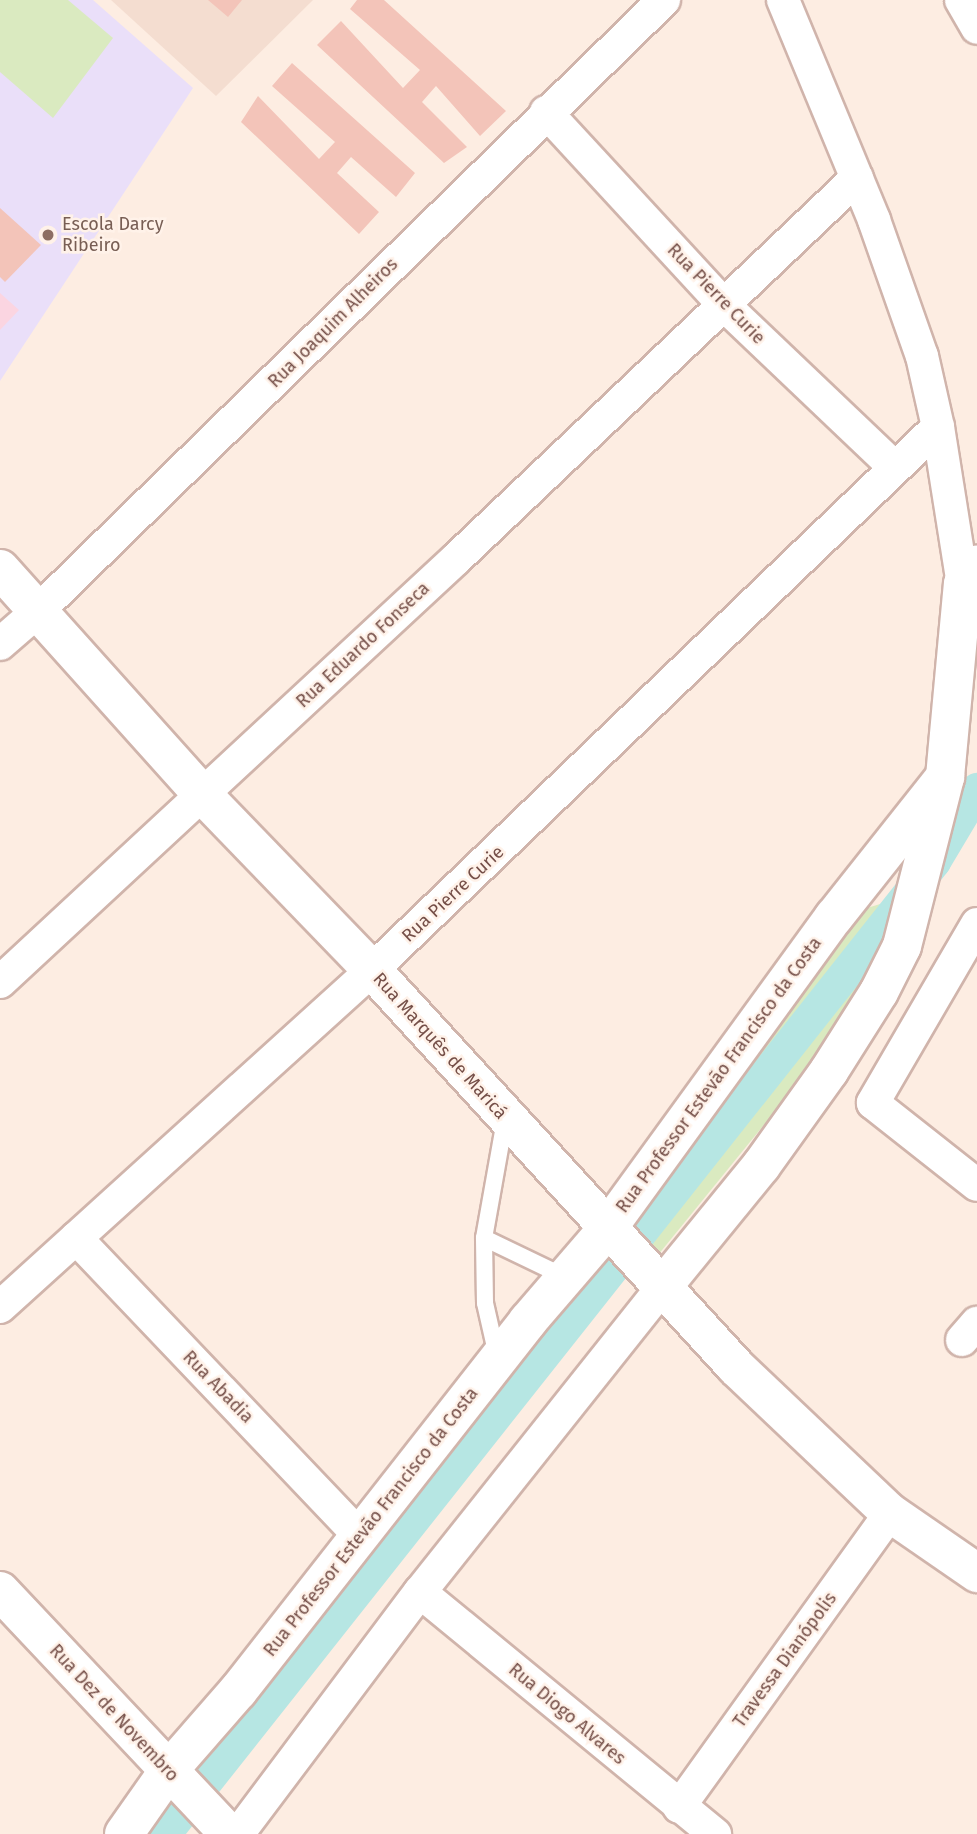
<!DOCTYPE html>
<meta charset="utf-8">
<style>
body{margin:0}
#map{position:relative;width:977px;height:1834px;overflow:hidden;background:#fdede2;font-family:"Fira Sans",sans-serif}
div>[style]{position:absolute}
.residential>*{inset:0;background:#f4ddd0}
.education>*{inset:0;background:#eadff9}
.medical>*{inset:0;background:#fbd5e1}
.green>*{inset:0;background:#daeac0}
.canal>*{height:33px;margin:-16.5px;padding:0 16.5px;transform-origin:16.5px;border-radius:16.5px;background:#b6e6e3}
.building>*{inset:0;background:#f3c4b9}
.roads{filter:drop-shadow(2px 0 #d0b4ab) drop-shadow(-2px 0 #d0b4ab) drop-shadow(0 2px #d0b4ab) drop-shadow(0 -2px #d0b4ab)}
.service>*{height:16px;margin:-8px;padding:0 8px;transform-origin:8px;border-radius:8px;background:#fff}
.minor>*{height:32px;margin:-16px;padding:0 16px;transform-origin:16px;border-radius:16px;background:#fff}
.tertiary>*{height:38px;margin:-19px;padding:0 19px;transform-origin:19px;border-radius:19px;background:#fff}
.secondary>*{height:38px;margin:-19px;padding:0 19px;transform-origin:19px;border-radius:19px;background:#fff}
.dots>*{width:19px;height:19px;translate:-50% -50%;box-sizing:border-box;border:4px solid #fff2e9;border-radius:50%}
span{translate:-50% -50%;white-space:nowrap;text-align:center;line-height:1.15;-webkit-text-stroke:5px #fff2e9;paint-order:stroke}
.education-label{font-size:18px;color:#785e54}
.left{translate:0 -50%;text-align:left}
.street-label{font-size:18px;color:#754f48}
</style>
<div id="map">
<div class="residential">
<div style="clip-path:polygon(111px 0,313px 0,216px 96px)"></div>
</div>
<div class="education">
<div style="clip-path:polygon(0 0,93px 0,193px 88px,0 381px)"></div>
</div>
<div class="medical">
<div style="clip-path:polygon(0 293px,19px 310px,0 330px)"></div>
</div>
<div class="green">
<div style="clip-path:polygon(0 0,68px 0,113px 38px,53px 118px,0 72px)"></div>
<div style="clip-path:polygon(880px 904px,888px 904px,890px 910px,861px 980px,839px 1019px,776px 1110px,658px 1255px,635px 1238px,630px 1214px,864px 909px)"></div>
</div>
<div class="canal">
<div style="left:164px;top:1834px;width:1241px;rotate:-51.64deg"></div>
<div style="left:934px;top:861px;width:84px;rotate:-59.2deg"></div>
</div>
<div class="building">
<div style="clip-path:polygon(208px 0,242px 0,228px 17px)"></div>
<div style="clip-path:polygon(357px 0,384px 0,506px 111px,480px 136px,436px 86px,422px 102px,467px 147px,444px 163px,317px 45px,341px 21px,403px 88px,420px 70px,350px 9px)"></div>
<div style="clip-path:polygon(292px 63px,415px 173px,396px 197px,351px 157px,337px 173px,379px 212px,359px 234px,241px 122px,258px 96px,319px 159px,335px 142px,272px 86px)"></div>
<div style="clip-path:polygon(0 208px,41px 245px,5px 282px,0 277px)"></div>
</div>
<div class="roads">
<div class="service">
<div style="left:484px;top:1238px;width:90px;rotate:25.7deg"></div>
<div style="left:497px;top:1356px;width:54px;rotate:-102.8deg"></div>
<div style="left:485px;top:1303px;width:65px;rotate:-90.9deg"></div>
<div style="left:484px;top:1238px;width:120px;rotate:-79.9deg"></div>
</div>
<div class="minor">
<div style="left:783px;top:0;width:238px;rotate:67.5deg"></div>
<div style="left:874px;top:220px;width:144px;rotate:70.6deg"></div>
<div style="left:922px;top:356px;width:73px;rotate:77.3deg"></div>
<div style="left:938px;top:427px;width:159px;rotate:81deg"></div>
<div style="left:961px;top:0;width:32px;rotate:60deg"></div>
<div style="left:546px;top:112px;width:261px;rotate:47.3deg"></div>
<div style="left:723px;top:304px;width:236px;rotate:43.6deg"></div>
<div style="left:0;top:644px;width:50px;rotate:-41deg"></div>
<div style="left:38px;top:611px;width:875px;rotate:-44.31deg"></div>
<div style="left:977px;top:924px;width:207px;rotate:120.2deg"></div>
<div style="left:873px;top:1103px;width:132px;rotate:38.3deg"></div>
<div style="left:0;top:982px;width:622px;rotate:-42.85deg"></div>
<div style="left:456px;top:559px;width:553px;rotate:-43.53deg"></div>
<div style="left:76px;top:1238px;width:412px;rotate:46.4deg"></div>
<div style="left:0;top:1307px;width:502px;rotate:-42.17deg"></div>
<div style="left:372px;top:970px;width:784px;rotate:-43.81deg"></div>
<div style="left:962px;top:1340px;width:23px;rotate:-49deg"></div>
<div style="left:420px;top:1592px;width:382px;rotate:39.4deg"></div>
<div style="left:679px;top:1807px;width:362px;rotate:-54.3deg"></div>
<div style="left:238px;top:1834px;width:303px;rotate:-53.1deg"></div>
<div style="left:420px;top:1592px;width:391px;rotate:-51.5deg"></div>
</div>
<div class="tertiary">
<div style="left:663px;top:1286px;width:155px;rotate:-50.8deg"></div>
<div style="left:761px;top:1166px;width:117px;rotate:-54.4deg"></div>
<div style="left:829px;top:1071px;width:93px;rotate:-57.7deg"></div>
<div style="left:879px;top:992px;width:51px;rotate:-63.4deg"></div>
<div style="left:902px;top:946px;width:174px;rotate:-75.7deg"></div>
<div style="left:945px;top:777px;width:194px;rotate:-84.7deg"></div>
<div style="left:963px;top:584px;width:24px;rotate:-54deg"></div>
<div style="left:169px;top:1770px;width:105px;rotate:-48.9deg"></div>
<div style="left:238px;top:1691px;width:470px;rotate:-51.9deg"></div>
<div style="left:528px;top:1321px;width:121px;rotate:-49.3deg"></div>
<div style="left:607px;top:1229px;width:386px;rotate:-54deg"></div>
<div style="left:834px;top:917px;width:179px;rotate:-51.6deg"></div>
</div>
<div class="secondary">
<div style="left:0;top:569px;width:301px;rotate:48.1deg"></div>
<div style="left:201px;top:793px;width:246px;rotate:46deg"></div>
<div style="left:372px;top:970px;width:539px;rotate:47.48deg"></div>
<div style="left:736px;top:1367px;width:212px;rotate:43.5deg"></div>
<div style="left:890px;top:1513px;width:106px;rotate:34.6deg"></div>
<div style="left:0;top:1591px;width:334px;rotate:46.7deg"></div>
<div style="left:124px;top:1834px;width:78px;rotate:-54.9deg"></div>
</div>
</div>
<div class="dots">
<div style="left:48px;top:235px;background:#8d6e63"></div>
</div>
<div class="education-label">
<span class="left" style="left:62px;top:235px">Escola Darcy<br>Ribeiro</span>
</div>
<div class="street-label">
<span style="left:716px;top:294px;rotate:46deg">Rua Pierre Curie</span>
<span style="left:333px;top:323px;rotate:-45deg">Rua Joaquim Alheiros</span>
<span style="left:363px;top:645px;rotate:-43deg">Rua Eduardo Fonseca</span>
<span style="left:453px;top:894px;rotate:-43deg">Rua Pierre Curie</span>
<span style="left:440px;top:1046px;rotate:48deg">Rua Marquês de Maricá</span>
<span style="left:719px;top:1075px;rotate:-54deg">Rua Professor Estevão Francisco da Costa</span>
<span style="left:218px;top:1387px;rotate:46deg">Rua Abadia</span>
<span style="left:371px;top:1522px;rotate:-52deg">Rua Professor Estevão Francisco da Costa</span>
<span style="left:785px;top:1660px;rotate:-54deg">Travessa Dianópolis</span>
<span style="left:114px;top:1713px;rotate:47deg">Rua Dez de Novembro</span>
<span style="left:567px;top:1714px;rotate:40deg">Rua Diogo Alvares</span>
</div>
</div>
